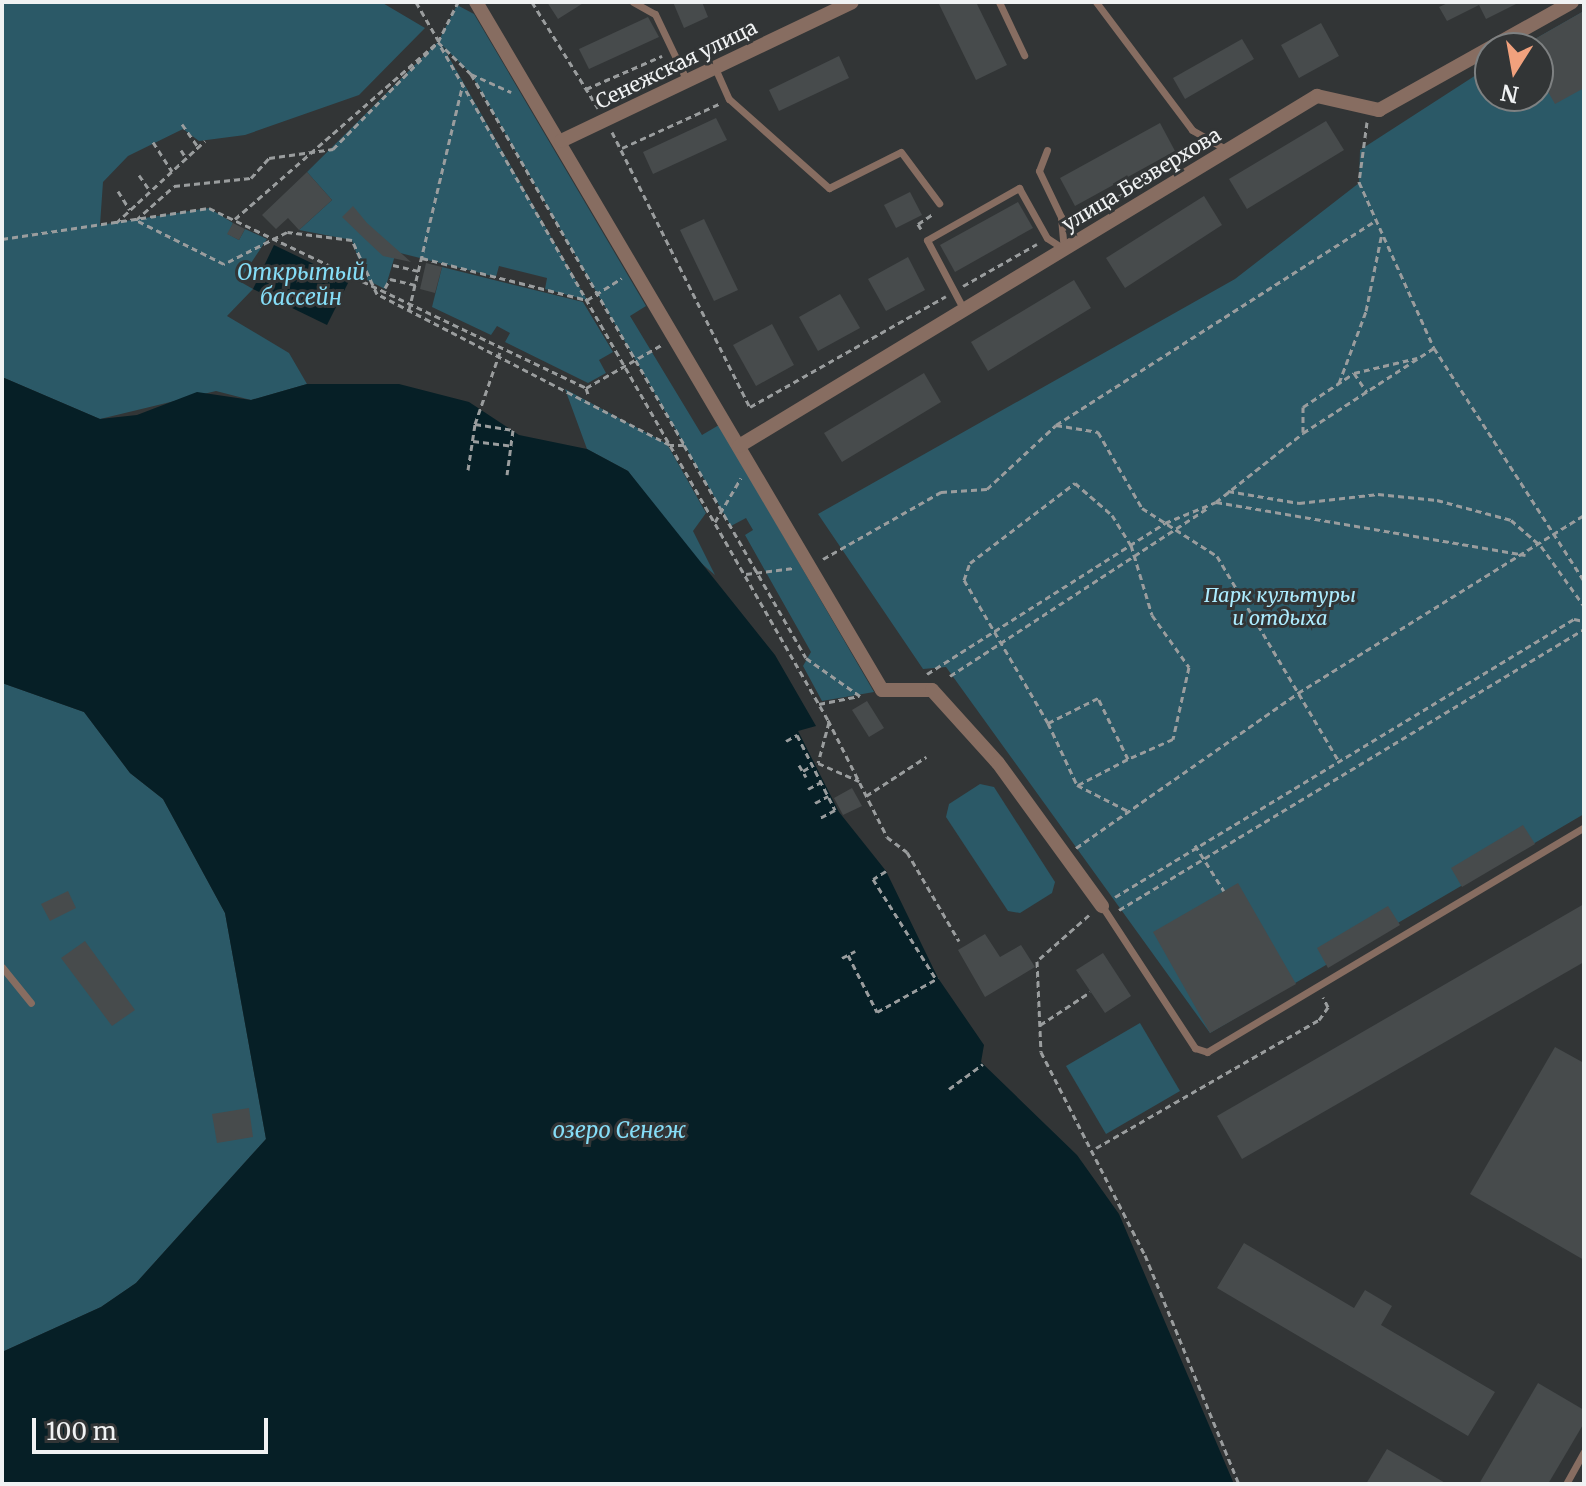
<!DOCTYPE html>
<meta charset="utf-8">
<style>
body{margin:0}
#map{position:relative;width:1586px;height:1486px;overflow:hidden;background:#323536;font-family:Merriweather,serif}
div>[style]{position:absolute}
.green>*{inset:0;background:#2b5967}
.water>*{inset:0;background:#061f26}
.building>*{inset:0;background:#474b4c}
.path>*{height:3px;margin-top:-1.5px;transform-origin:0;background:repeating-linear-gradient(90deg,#9a9d9e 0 6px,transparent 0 10px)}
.service>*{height:7px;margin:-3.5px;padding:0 3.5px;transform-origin:3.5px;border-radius:3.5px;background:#876d61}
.minor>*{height:14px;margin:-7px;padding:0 7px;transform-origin:7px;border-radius:7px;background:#876d61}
span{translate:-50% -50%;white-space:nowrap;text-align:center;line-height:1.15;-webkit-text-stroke:6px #323536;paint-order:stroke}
.street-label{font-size:20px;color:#f0f2f3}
.park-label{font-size:20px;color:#acebfe;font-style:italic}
.water-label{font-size:22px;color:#85ddf7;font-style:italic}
.frame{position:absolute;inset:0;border:4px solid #f0f2f3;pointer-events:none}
.north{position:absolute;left:1474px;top:32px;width:80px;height:80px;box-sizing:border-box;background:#323536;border:2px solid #7e8182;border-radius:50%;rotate:191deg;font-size:22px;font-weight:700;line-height:32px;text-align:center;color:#f0f2f3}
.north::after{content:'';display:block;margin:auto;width:28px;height:36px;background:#f1a17d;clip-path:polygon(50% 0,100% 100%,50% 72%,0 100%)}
.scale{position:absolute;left:32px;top:1418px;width:236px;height:36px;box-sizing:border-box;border:4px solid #f0f2f3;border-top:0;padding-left:10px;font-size:24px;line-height:28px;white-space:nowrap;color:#f0f2f3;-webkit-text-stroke:6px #323536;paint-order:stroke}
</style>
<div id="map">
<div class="green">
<div style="clip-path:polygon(2px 2px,381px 2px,425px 28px,359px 95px,245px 135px,199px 141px,183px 129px,128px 156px,103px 182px,100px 225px,209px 208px,233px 223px,228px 234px,239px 240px,245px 229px,267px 239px,239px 281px,253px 289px,227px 316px,289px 353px,307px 384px,251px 400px,216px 391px,100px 419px,2px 377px)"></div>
<div style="clip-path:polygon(457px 5px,474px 14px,646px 306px,630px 316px,702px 435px,719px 425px,874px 692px,822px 701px,803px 666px,811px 652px,745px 535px,753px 530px,746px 518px,731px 526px,471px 74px,442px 45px,587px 300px,545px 289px,547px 278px,499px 266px,496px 277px,396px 252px,385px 289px,365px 279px,352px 240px,299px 230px,332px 200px,307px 172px,438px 42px)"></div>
<div style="clip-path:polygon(1584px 11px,1584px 814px,1210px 1033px,946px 667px,923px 669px,818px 514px,1235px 279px,1359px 183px,1360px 150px,1490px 66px,1490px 96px,1538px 96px,1538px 48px,1519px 48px)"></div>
<div style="clip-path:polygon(442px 267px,583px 302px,613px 352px,599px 360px,606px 373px,588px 383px,505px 342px,510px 333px,497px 326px,491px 335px,432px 307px)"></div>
<div style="clip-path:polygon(565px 389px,667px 444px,706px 513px,693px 531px,715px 575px,687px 551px,628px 471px,587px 449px)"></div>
<div style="clip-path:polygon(2px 683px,84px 712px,130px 773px,163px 799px,225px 913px,266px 1139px,136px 1283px,101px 1307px,2px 1352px)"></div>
<div style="clip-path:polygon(980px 784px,994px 787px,1055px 882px,1052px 893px,1020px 913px,1008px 911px,946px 817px,949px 804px)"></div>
<div style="clip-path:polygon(1140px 1023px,1180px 1091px,1106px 1134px,1066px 1066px)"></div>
</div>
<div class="water">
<div style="clip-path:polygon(274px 245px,349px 281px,327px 325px,253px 289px)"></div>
<div style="clip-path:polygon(2px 377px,100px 419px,137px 415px,197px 392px,251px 400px,307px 384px,399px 384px,469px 402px,519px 435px,587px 449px,628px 471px,775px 655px,816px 726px,798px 731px,839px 812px,886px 871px,938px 978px,984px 1045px,981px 1062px,1077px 1155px,1119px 1214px,1234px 1484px,2px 1484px,2px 1352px,101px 1307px,136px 1283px,266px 1139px,225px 913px,163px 799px,130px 773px,84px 712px,2px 683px)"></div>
</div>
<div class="building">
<div style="clip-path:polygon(547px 2px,585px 2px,558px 19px)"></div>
<div style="clip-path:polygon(673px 2px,702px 2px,708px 17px,684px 28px)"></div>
<div style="clip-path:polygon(938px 2px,976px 2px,1007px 65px,976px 80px)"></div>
<div style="clip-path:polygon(1450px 2px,1520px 2px,1486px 19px,1479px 5px,1447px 21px,1439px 7px)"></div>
<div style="clip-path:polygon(1584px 11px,1584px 88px,1555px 104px,1538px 74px,1538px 48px,1519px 48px)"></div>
<div style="clip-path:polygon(648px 17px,659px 37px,589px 69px,579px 49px)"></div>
<div style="clip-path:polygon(1321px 23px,1339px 56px,1299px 78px,1281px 45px)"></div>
<div style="clip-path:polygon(1242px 39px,1254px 59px,1185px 99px,1173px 78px)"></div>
<div style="clip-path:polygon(839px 56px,849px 78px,779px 111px,769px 90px)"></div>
<div style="clip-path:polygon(716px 118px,727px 140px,653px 174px,643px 152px)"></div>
<div style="clip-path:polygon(1326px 121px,1344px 150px,1247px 209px,1229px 179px)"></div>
<div style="clip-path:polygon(1160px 123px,1175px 151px,1075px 206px,1060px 178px)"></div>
<div style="clip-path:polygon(307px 172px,332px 200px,299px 230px,288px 218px,276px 229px,262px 215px)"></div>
<div style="clip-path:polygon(910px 192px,922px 215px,896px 228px,884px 205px)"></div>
<div style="clip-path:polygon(1204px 196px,1222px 225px,1125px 288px,1106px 258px)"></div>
<div style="clip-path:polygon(1018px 202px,1033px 228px,955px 272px,940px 245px)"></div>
<div style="clip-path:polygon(353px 206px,367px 223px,411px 262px,383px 256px,367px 241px,342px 217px)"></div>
<div style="clip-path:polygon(704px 219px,738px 290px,714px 301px,680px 230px)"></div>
<div style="clip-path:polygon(233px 223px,245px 229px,239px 240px,227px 234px)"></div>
<div style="clip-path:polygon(908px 257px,925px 290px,886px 311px,868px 279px)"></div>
<div style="clip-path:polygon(426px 263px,442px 267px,435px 293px,420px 289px)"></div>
<div style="clip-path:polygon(1074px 280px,1091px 308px,988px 371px,971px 342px)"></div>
<div style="clip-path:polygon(840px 294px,860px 328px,818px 351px,799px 317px)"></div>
<div style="clip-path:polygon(772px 324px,794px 365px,756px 386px,733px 345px)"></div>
<div style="clip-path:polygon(924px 373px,941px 402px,842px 462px,824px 433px)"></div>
<div style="clip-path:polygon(867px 701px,884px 728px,869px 737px,852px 710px)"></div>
<div style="clip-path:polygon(852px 788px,862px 806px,843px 815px,834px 798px)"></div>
<div style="clip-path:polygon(1523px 825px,1535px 844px,1462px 887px,1451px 868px)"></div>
<div style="clip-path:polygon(1238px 883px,1296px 984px,1210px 1033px,1153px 932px)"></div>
<div style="clip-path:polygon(68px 891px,76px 908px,50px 921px,41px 904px)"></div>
<div style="clip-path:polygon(1584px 904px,1584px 962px,1242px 1159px,1217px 1116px)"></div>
<div style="clip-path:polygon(1388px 906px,1400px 925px,1328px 968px,1317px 948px)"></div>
<div style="clip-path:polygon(985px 934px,1000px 957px,1021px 945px,1035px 967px,985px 997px,958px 950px)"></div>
<div style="clip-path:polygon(85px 941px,135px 1010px,112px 1026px,61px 958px)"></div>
<div style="clip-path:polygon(1103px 953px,1131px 996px,1105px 1013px,1076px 970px)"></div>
<div style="clip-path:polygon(1555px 1047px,1584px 1063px,1584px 1260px,1470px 1194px)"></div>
<div style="clip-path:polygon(249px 1108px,253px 1137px,217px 1143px,212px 1114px)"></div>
<div style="clip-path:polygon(1244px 1243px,1354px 1308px,1365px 1290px,1392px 1306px,1381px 1325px,1495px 1392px,1468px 1436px,1217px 1288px)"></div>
<div style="clip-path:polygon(1538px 1383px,1584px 1410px,1584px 1423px,1548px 1484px,1479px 1484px)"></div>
<div style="clip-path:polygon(1387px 1449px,1447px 1484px,1366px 1484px)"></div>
</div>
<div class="path">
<div style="left:416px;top:2px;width:44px;rotate:59.9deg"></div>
<div style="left:532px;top:2px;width:125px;rotate:58.1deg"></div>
<div style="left:441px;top:47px;width:776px;rotate:60.1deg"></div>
<div style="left:828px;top:720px;width:131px;rotate:63.2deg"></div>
<div style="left:887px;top:837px;width:25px;rotate:37deg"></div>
<div style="left:907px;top:852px;width:103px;rotate:59.7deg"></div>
<div style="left:471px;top:74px;width:44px;rotate:24.2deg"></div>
<div style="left:586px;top:89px;width:83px;rotate:-23.5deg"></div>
<div style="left:1367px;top:122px;width:61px;rotate:97.6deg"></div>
<div style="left:1359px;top:182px;width:182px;rotate:65.7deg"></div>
<div style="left:1434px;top:348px;width:277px;rotate:57.2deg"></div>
<div style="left:182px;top:124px;width:28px;rotate:55deg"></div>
<div style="left:612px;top:132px;width:308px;rotate:63.4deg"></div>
<div style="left:750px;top:407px;width:225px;rotate:-29.5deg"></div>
<div style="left:153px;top:142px;width:35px;rotate:57deg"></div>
<div style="left:622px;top:148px;width:109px;rotate:-24.4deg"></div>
<div style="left:181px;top:150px;width:9px;rotate:58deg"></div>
<div style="left:139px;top:175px;width:19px;rotate:55deg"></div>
<div style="left:118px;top:191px;width:22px;rotate:58deg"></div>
<div style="left:235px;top:219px;width:269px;rotate:-41.1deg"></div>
<div style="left:438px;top:42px;width:45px;rotate:-63.4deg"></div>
<div style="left:116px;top:223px;width:121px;rotate:-42.7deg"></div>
<div style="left:1074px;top:223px;width:57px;rotate:-30.6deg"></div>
<div style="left:921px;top:229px;width:6px;rotate:-121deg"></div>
<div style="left:918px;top:224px;width:18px;rotate:-34deg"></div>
<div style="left:2px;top:239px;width:209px;rotate:-8.5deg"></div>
<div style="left:209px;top:208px;width:418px;rotate:25.5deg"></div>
<div style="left:586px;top:388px;width:9px;rotate:72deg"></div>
<div style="left:422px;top:258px;width:170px;rotate:14.3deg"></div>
<div style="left:587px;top:300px;width:41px;rotate:-32.2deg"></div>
<div style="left:393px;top:265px;width:26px;rotate:13deg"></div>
<div style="left:963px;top:286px;width:85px;rotate:-29.6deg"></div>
<div style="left:385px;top:288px;width:10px;rotate:-61deg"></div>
<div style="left:390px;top:279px;width:26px;rotate:13deg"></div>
<div style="left:409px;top:310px;width:232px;rotate:-76.6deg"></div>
<div style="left:1354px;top:373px;width:65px;rotate:-13.4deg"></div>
<div style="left:1339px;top:383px;width:77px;rotate:-69.4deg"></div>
<div style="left:1366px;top:311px;width:80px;rotate:-78.4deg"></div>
<div style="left:586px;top:388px;width:89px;rotate:-29.7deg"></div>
<div style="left:475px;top:424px;width:76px;rotate:-70.9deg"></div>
<div style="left:1056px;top:425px;width:380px;rotate:-32.6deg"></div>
<div style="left:1303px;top:432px;width:25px;rotate:-90deg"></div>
<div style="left:1303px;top:407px;width:61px;rotate:-33.7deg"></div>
<div style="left:1354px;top:373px;width:23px;rotate:56deg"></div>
<div style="left:473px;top:441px;width:38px;rotate:7deg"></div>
<div style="left:684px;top:445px;width:14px;rotate:180deg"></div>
<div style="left:670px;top:445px;width:330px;rotate:-152.7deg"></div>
<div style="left:377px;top:294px;width:60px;rotate:-114.8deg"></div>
<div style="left:352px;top:240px;width:65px;rotate:-173deg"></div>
<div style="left:287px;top:232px;width:71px;rotate:153.1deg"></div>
<div style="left:224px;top:264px;width:98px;rotate:-153.4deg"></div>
<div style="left:136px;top:220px;width:51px;rotate:-41.8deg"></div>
<div style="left:174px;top:186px;width:77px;rotate:-5.9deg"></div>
<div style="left:251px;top:178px;width:27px;rotate:-48deg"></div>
<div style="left:269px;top:158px;width:65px;rotate:-8deg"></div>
<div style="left:333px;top:149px;width:150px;rotate:-45.5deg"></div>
<div style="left:438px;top:42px;width:46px;rotate:44.1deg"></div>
<div style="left:471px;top:74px;width:428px;rotate:60.1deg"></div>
<div style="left:684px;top:445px;width:245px;rotate:60.2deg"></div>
<div style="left:806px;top:658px;width:66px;rotate:35.1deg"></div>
<div style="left:468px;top:470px;width:47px;rotate:-81.3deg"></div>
<div style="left:475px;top:424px;width:38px;rotate:9deg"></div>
<div style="left:513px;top:430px;width:45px;rotate:97.6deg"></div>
<div style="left:1075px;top:483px;width:49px;rotate:40.9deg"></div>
<div style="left:1112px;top:515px;width:36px;rotate:58deg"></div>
<div style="left:1131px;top:545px;width:73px;rotate:73.3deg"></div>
<div style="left:1152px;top:615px;width:64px;rotate:54.6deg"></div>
<div style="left:1189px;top:667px;width:74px;rotate:102.5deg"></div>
<div style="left:1173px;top:739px;width:49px;rotate:156deg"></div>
<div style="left:1128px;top:759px;width:68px;rotate:-116.2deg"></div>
<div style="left:1098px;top:698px;width:56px;rotate:153.4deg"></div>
<div style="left:1048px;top:723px;width:166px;rotate:-120.4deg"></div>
<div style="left:964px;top:580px;width:18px;rotate:-71deg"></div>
<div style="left:970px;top:563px;width:132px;rotate:-37.3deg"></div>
<div style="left:1228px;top:491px;width:72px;rotate:9.6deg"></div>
<div style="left:1299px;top:503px;width:80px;rotate:-6.5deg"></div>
<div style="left:1378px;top:494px;width:59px;rotate:5.8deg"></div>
<div style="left:1437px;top:500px;width:77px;rotate:15.1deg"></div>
<div style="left:1511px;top:520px;width:40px;rotate:41deg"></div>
<div style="left:1541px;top:546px;width:74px;rotate:54.4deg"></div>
<div style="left:1216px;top:502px;width:111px;rotate:-38.4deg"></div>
<div style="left:1303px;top:433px;width:156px;rotate:-33deg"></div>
<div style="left:715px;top:522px;width:51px;rotate:-59.4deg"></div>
<div style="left:823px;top:559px;width:136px;rotate:-29.6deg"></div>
<div style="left:941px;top:492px;width:46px;rotate:-3.7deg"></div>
<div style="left:987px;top:489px;width:94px;rotate:-42.8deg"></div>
<div style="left:1056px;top:425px;width:43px;rotate:9.5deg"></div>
<div style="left:1098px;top:432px;width:88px;rotate:59.9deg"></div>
<div style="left:1142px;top:508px;width:89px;rotate:32.6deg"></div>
<div style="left:1217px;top:556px;width:237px;rotate:59.3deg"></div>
<div style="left:746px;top:574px;width:48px;rotate:-7.1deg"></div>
<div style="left:927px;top:674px;width:282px;rotate:-32.4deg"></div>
<div style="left:1165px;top:523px;width:55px;rotate:-22.4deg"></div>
<div style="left:1216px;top:502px;width:314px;rotate:9.7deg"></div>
<div style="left:950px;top:676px;width:309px;rotate:-33.1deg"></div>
<div style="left:819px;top:704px;width:41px;rotate:-11.3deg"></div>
<div style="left:829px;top:722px;width:42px;rotate:105deg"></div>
<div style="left:818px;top:763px;width:45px;rotate:23.7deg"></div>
<div style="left:1048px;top:723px;width:68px;rotate:64.9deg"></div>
<div style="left:1077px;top:785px;width:57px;rotate:27deg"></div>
<div style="left:786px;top:741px;width:13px;rotate:-29deg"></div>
<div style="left:797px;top:735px;width:84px;rotate:63.1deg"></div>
<div style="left:835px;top:810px;width:17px;rotate:152deg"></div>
<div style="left:799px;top:765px;width:14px;rotate:60deg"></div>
<div style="left:803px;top:771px;width:12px;rotate:-31deg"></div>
<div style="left:1078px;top:785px;width:56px;rotate:-27.5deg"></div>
<div style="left:808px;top:789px;width:15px;rotate:-28deg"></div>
<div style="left:866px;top:796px;width:72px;rotate:-33deg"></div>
<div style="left:815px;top:803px;width:15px;rotate:-28deg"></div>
<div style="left:1195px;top:845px;width:54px;rotate:57.8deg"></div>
<div style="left:1076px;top:848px;width:271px;rotate:-34.9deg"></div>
<div style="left:1298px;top:693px;width:337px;rotate:-31.9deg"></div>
<div style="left:886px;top:871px;width:15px;rotate:148deg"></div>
<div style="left:873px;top:879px;width:118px;rotate:57.8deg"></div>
<div style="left:1115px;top:897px;width:537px;rotate:-31.2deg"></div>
<div style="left:1574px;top:619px;width:10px;rotate:11deg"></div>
<div style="left:1119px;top:910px;width:543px;rotate:-31.14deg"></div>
<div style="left:1089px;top:915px;width:69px;rotate:138.5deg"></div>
<div style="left:1037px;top:961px;width:91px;rotate:87.5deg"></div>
<div style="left:1041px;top:1052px;width:228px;rotate:62.9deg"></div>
<div style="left:1145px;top:1255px;width:248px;rotate:67.7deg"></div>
<div style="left:848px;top:955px;width:64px;rotate:63deg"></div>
<div style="left:877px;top:1012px;width:70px;rotate:-29.1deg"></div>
<div style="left:842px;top:958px;width:15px;rotate:-28deg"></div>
<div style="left:1040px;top:1025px;width:60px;rotate:-33.4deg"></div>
<div style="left:949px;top:1089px;width:42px;rotate:-36.3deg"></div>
<div style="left:1096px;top:1148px;width:257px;rotate:-29.9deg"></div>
<div style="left:1319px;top:1020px;width:16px;rotate:-55deg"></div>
<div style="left:1328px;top:1007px;width:11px;rotate:-117deg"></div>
</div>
<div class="service">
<div style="left:633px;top:2px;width:25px;rotate:29deg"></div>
<div style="left:655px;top:14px;width:74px;rotate:64.5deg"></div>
<div style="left:999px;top:2px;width:59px;rotate:64.7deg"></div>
<div style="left:1096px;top:2px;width:160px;rotate:53.1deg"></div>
<div style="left:1192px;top:130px;width:40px;rotate:29.7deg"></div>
<div style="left:715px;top:68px;width:34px;rotate:66deg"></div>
<div style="left:729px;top:99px;width:134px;rotate:41.7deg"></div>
<div style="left:829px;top:188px;width:80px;rotate:-26.6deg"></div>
<div style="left:901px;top:152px;width:64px;rotate:53.3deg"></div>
<div style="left:1047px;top:150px;width:22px;rotate:111deg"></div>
<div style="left:1039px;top:171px;width:51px;rotate:64.4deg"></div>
<div style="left:1061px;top:217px;width:32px;rotate:85deg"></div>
<div style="left:964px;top:310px;width:79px;rotate:-117.9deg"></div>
<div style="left:927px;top:240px;width:106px;rotate:-29.5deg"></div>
<div style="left:1019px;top:188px;width:57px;rotate:60.8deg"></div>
<div style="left:1047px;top:238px;width:20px;rotate:33deg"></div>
<div style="left:1102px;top:906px;width:170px;rotate:56.8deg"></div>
<div style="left:1195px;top:1048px;width:13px;rotate:18deg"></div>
<div style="left:1207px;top:1052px;width:439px;rotate:-30.8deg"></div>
<div style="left:2px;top:967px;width:46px;rotate:51.1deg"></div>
<div style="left:1566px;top:1484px;width:37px;rotate:-61deg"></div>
</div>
<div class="minor">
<div style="left:476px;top:2px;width:799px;rotate:59.45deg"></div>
<div style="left:882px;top:690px;width:50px"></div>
<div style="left:932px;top:690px;width:98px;rotate:47.9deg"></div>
<div style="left:998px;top:763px;width:177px;rotate:54deg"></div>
<div style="left:561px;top:141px;width:322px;rotate:-25.5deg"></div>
<div style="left:739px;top:446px;width:676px;rotate:-31.2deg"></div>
<div style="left:1317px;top:96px;width:64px;rotate:12.7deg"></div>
<div style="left:1379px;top:110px;width:221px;rotate:-29.2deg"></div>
</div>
<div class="street-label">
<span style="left:676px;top:64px;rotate:-26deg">Сенежская улица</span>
<span style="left:1141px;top:179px;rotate:-31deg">улица Безверхова</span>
</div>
<div class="park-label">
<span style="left:1280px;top:606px">Парк культуры<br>и отдыха</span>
</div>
<div class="water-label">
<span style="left:301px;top:285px">Открытый<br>бассейн</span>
<span style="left:619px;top:1131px">озеро Сенеж</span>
</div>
<div class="frame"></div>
<div class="north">N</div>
<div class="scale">100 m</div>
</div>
